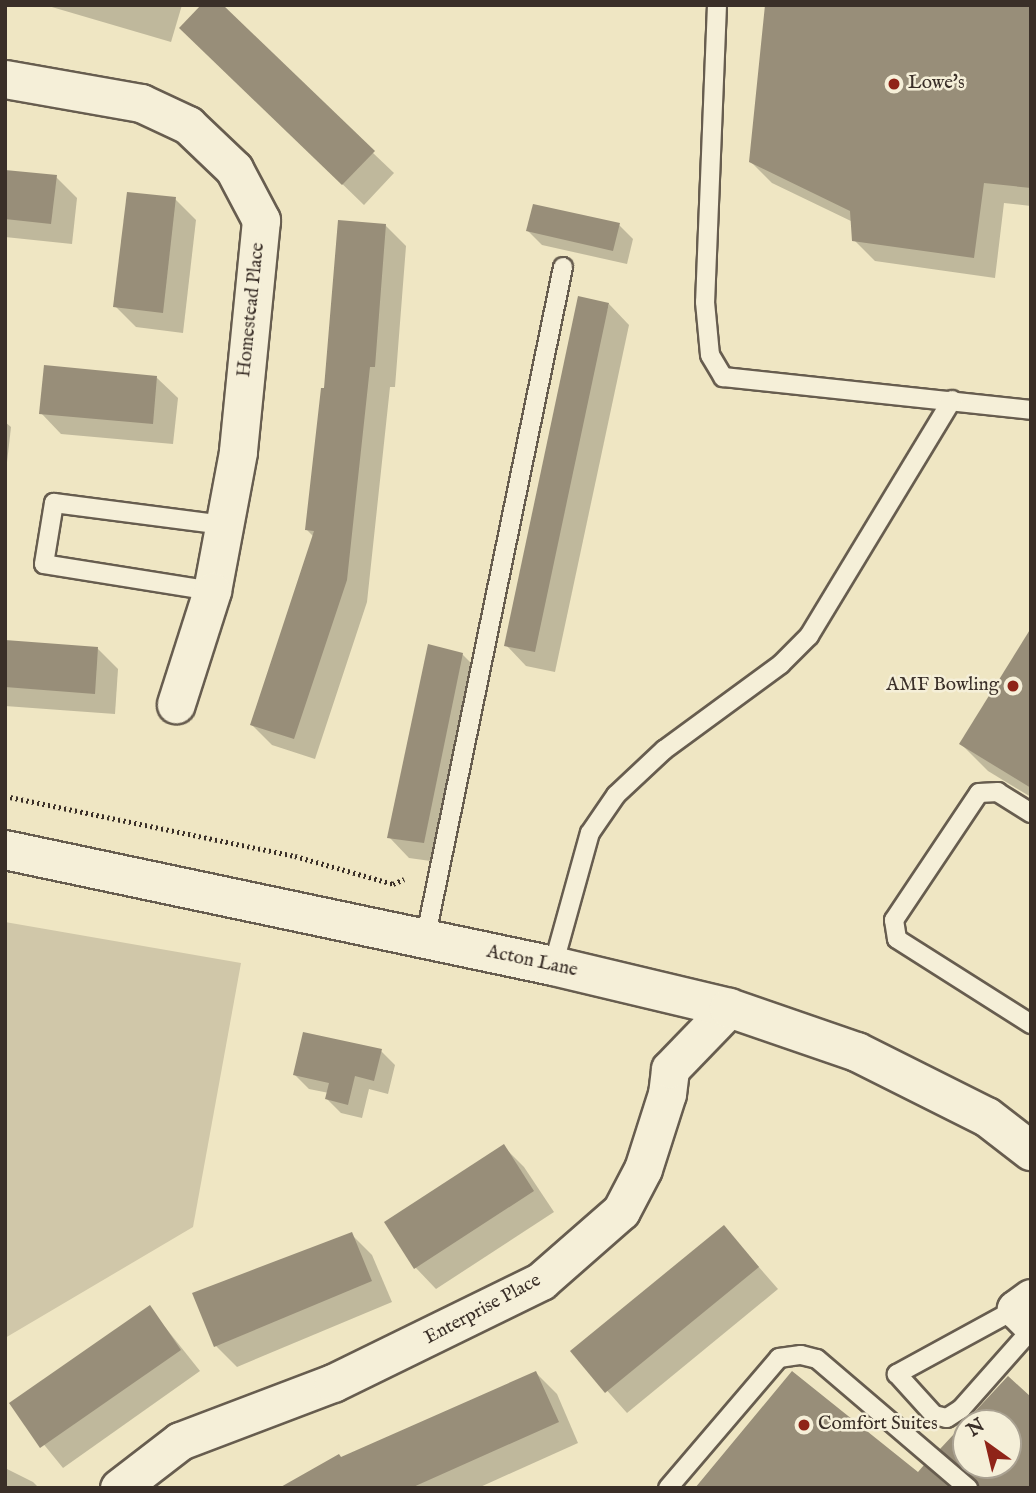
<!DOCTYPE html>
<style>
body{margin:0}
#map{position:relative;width:1036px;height:1493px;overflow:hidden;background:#efe6c3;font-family:"IM FELL English",serif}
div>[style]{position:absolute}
.green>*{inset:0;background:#d0c7a9}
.shadow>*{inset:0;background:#0003}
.building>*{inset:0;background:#988e79}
.path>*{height:4.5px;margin-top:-2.25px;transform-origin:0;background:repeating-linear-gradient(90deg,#3a2f28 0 2px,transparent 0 5.5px)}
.roads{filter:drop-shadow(2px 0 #675d4f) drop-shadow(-2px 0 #675d4f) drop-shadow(0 2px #675d4f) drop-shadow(0 -2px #675d4f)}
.service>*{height:18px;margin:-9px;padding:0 9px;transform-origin:9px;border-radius:9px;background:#f5efd8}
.minor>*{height:37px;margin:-18.5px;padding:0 18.5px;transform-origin:18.5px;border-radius:18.5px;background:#f5efd8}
.secondary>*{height:38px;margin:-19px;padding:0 19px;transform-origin:19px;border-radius:19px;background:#f5efd8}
.dots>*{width:19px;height:19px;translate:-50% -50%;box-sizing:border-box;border:4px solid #f5efd8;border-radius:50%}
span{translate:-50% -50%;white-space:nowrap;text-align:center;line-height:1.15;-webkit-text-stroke:5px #f5efd8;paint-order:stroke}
.poi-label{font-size:19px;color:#3a2f28}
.left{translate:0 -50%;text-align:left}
.right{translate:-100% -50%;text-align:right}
.street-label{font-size:19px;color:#3a2f28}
.frame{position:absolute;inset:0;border:7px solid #3a2f28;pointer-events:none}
.north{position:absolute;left:952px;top:1409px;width:70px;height:70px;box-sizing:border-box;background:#f5efd8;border:2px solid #aaa292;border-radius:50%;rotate:326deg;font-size:19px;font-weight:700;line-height:28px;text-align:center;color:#3a2f28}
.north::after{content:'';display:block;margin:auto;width:24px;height:32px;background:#8f2418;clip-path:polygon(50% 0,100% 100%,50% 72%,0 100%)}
</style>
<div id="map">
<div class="green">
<div style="clip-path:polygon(5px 922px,241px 963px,193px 1227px,5px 1338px)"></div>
</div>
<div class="shadow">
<div style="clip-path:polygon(45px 5px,182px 5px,171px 42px)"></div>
<div style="clip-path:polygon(1031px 5px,1031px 206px,1004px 203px,995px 278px,875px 261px,854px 240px,853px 222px,772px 183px,751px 162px)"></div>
<div style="clip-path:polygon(202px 48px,373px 153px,394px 173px,364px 205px)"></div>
<div style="clip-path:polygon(5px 172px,56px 177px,77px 198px,72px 244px,5px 237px)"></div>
<div style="clip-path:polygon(175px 199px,196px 220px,183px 333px,136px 327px,115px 306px)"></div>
<div style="clip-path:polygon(385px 225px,406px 246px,395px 387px,390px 387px,367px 602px,315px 759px,272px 745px,252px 725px,314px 537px,307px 530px,326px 390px)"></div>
<div style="clip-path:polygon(619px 225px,633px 239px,627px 264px,542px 245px,528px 231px)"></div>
<div style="clip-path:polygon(609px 304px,629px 325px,555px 672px,526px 666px,506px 645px)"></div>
<div style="clip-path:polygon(157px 378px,178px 398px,173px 444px,61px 434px,41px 413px)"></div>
<div style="clip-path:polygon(5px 422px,11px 427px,5px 480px)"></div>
<div style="clip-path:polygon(1031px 631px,1031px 797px,988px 771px,961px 744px)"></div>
<div style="clip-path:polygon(5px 642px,98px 649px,118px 669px,115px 714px,5px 706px)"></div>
<div style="clip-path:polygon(462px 654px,483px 675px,445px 863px,409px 858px,389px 837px)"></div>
<div style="clip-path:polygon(381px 1051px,395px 1065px,388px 1094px,369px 1089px,362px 1118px,341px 1113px,327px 1099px,329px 1093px,309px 1089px,295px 1075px)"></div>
<div style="clip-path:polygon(503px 1146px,524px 1167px,554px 1212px,436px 1289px,416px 1268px,386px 1223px)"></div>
<div style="clip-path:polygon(724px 1227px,778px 1289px,627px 1413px,572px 1351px)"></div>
<div style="clip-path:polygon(351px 1234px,372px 1255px,392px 1302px,237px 1367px,216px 1346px,194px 1294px)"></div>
<div style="clip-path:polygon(149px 1307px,200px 1371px,63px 1468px,11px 1404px)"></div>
<div style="clip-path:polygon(536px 1373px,557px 1394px,578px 1443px,478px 1488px,283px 1488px)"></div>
<div style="clip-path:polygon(5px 1468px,33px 1482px,39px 1488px,5px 1488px)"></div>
</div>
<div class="building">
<div style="clip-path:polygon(201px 5px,223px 5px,375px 151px,342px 185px,179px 28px)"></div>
<div style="clip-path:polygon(765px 5px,1031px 5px,1031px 188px,984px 183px,974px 258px,852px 241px,850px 211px,749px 162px)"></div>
<div style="clip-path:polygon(5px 170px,57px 175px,51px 224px,5px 219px)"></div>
<div style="clip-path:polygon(127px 192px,176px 197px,163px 313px,113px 307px)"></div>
<div style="clip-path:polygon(533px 204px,620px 223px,613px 251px,526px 231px)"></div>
<div style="clip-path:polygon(338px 220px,386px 224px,375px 367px,370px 367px,347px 580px,294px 739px,250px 725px,314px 531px,305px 530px,321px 388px,324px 388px)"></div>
<div style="clip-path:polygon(578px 296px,609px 303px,535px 652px,504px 646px)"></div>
<div style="clip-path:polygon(44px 365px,157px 376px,153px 424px,39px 414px)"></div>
<div style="clip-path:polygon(1031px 628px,1031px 788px,959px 744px)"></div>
<div style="clip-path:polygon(5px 640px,98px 647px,95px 694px,5px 687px)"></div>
<div style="clip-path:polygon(428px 644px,463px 653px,424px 843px,387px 838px)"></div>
<div style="clip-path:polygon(303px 1032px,382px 1049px,374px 1081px,355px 1076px,348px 1105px,325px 1099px,329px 1083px,293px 1075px)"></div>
<div style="clip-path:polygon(504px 1144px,534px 1191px,414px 1269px,384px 1222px)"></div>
<div style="clip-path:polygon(724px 1225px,759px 1267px,605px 1393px,570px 1351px)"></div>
<div style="clip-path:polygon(352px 1232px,372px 1281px,214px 1347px,192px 1293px)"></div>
<div style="clip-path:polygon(150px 1305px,181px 1350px,40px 1448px,9px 1403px)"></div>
<div style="clip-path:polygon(536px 1371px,559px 1422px,411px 1488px,279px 1488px,339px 1454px,341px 1457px)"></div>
<div style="clip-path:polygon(792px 1371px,918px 1472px,924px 1465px,950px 1488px,695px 1488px)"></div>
<div style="clip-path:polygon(evenodd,1008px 1376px,1031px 1397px,1031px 1488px,979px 1488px,940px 1449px,1008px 1376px,966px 1423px,1008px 1423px,1008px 1465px,966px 1465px,966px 1423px)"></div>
</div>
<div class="path">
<div style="left:5px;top:796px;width:296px;rotate:11.7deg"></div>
<div style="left:295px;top:856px;width:102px;rotate:15.9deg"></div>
<div style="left:393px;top:884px;width:12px;rotate:-24deg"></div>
</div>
<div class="roads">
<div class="service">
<div style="left:717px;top:5px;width:297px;rotate:92.3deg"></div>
<div style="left:705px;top:302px;width:53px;rotate:84.6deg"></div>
<div style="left:710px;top:355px;width:26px;rotate:59deg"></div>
<div style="left:723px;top:377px;width:310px;rotate:6.1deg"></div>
<div style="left:212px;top:591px;width:170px;rotate:-170.9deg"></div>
<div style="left:44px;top:564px;width:62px;rotate:-80.7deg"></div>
<div style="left:54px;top:503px;width:171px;rotate:7.4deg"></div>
<div style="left:1031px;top:813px;width:39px;rotate:-148deg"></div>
<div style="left:998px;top:792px;width:19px;rotate:177deg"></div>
<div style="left:979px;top:793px;width:153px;rotate:123.8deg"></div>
<div style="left:894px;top:920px;width:19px;rotate:81deg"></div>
<div style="left:897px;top:939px;width:159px;rotate:32.4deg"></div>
<div style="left:425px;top:940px;width:687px;rotate:-78.41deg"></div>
<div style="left:553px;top:966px;width:138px;rotate:-74.5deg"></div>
<div style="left:590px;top:833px;width:46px;rotate:-55.6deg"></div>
<div style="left:616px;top:795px;width:66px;rotate:-43.2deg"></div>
<div style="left:664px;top:750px;width:145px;rotate:-36.3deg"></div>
<div style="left:781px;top:664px;width:40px;rotate:-45deg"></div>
<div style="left:809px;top:636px;width:276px;rotate:-58.8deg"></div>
<div style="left:1016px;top:1309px;width:136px;rotate:151.4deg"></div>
<div style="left:897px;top:1374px;width:55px;rotate:47.9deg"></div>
<div style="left:934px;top:1415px;width:13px;rotate:13deg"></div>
<div style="left:947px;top:1418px;width:17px;rotate:-33deg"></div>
<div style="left:961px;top:1409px;width:106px;rotate:-48.5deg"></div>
<div style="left:668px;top:1488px;width:171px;rotate:-49.5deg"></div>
<div style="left:779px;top:1358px;width:22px;rotate:-8deg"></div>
<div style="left:801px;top:1355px;width:16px;rotate:14deg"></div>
<div style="left:817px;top:1359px;width:199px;rotate:40.5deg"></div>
</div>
<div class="minor">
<div style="left:5px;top:79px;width:138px;rotate:10deg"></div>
<div style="left:141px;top:103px;width:52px;rotate:25.1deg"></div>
<div style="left:188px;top:125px;width:64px;rotate:43.7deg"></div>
<div style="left:234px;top:169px;width:58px;rotate:62.1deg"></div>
<div style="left:261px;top:220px;width:233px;rotate:95.7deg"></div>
<div style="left:238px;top:452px;width:141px;rotate:100.6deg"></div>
<div style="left:212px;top:591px;width:119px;rotate:107.7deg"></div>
<div style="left:1031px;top:1298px;width:19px;rotate:144deg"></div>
<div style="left:1016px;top:1309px;width:21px;rotate:45deg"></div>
<div style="left:119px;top:1488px;width:77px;rotate:-37.6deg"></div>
<div style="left:180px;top:1441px;width:164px;rotate:-20.8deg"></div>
<div style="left:333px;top:1383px;width:232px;rotate:-26.1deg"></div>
<div style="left:541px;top:1281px;width:106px;rotate:-41.2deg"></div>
<div style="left:621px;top:1211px;width:47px;rotate:-62.4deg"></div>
<div style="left:643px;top:1169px;width:79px;rotate:-72.3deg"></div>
<div style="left:667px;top:1094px;width:25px;rotate:-83deg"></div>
<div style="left:670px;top:1069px;width:85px;rotate:-46deg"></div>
</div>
<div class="secondary">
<div style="left:5px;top:850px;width:560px;rotate:11.95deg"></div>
<div style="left:553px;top:966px;width:181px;rotate:13.4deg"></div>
<div style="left:729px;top:1008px;width:135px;rotate:19deg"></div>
<div style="left:857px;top:1052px;width:145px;rotate:26.6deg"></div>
<div style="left:987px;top:1117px;width:56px;rotate:37.7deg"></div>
</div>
</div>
<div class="dots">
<div style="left:894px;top:84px;background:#8f2418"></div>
<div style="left:1013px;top:686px;background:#8f2418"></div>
<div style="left:804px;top:1425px;background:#8f2418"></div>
</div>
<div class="poi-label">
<span class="left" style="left:908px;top:84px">Lowe's</span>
<span class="right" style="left:999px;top:686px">AMF Bowling</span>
<span class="left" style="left:818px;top:1425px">Comfort Suites</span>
</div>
<div class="street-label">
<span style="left:252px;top:310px;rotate:-84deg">Homestead Place</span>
<span style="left:532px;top:962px;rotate:12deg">Acton Lane</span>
<span style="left:483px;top:1310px;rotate:-28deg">Enterprise Place</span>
</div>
<div class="frame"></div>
<div class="north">N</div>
</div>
